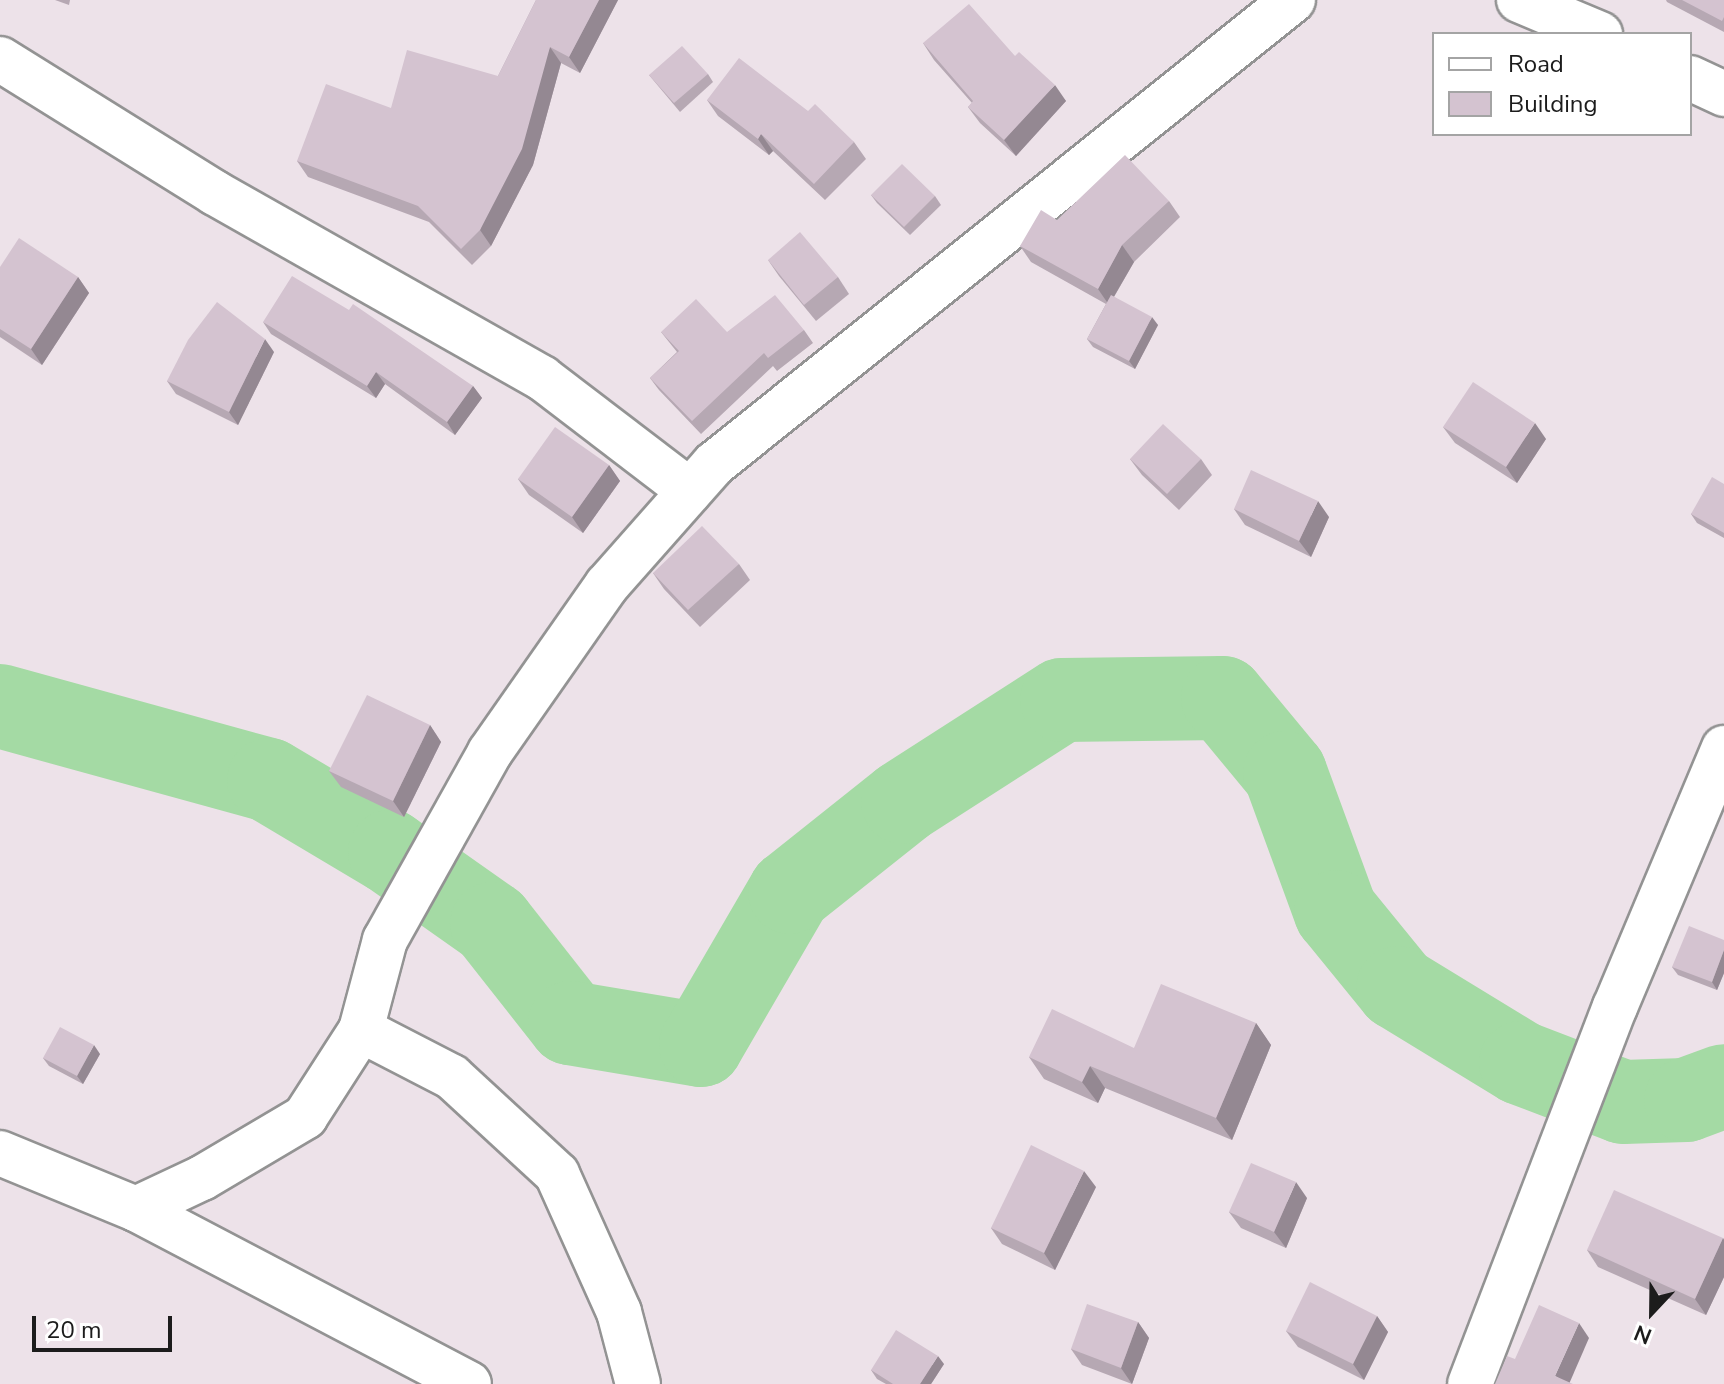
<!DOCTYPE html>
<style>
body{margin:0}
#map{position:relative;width:1724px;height:1384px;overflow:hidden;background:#ede2e9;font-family:"Nunito Sans",sans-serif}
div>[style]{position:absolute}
.river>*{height:84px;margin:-42px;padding:0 42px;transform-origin:42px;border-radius:42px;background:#a4daa4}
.roads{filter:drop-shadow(2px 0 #939393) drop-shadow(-2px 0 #939393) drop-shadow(0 2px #939393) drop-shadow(0 -2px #939393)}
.street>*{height:44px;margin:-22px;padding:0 22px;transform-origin:22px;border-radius:22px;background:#fff}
.wall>*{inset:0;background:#b6a8b3}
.shaded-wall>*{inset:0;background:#948892}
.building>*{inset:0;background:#d4c3d0}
span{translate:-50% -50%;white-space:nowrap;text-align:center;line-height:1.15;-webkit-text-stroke:6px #fff;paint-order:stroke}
.legend{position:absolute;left:1432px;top:32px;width:260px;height:104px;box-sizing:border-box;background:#fff;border:2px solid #a4a4a4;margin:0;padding:10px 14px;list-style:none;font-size:24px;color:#1c1c1c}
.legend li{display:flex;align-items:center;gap:16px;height:40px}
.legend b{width:40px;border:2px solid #a4a4a4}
.north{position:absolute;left:1612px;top:1272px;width:80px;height:80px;-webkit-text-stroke:6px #fff;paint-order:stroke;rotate:202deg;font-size:22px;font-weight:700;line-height:32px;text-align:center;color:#1c1c1c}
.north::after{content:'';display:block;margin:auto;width:28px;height:36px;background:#1c1c1c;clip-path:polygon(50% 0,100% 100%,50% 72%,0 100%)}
.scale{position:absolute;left:32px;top:1316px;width:140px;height:36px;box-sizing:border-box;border:4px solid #1c1c1c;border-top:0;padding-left:10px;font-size:24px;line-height:28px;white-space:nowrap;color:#1c1c1c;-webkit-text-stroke:6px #fff;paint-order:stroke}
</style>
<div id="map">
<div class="river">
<div style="left:0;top:706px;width:279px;rotate:15.4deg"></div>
<div style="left:269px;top:780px;width:141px;rotate:30.8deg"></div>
<div style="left:390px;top:852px;width:125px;rotate:35.2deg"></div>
<div style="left:492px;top:924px;width:126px;rotate:51.8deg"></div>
<div style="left:570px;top:1023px;width:133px;rotate:9.5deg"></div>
<div style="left:701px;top:1045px;width:177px;rotate:-59.8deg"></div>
<div style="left:790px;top:892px;width:144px;rotate:-38.5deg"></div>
<div style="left:903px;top:802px;width:189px;rotate:-32.7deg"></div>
<div style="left:1062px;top:700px;width:161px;rotate:-0.7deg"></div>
<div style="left:1223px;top:698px;width:97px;rotate:50.4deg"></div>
<div style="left:1285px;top:773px;width:148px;rotate:69.9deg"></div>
<div style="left:1336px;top:912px;width:98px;rotate:50.8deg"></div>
<div style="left:1398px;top:988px;width:144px;rotate:31.4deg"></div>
<div style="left:1521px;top:1063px;width:109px;rotate:20.9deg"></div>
<div style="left:1623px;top:1102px;width:63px;rotate:-1.8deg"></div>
<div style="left:1686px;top:1100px;width:40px;rotate:-20.2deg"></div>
</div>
<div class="roads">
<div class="street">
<div style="left:1519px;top:0;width:88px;rotate:22.8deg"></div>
<div style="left:0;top:59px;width:253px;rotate:31.9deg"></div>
<div style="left:215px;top:193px;width:376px;rotate:29.5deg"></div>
<div style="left:542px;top:378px;width:186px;rotate:37.4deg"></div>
<div style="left:1690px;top:78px;width:38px;rotate:25deg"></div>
<div style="left:361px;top:1030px;width:102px;rotate:27.3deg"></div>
<div style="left:452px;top:1077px;width:143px;rotate:42.7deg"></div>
<div style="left:557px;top:1174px;width:151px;rotate:65.8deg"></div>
<div style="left:619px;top:1312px;width:74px;rotate:75.2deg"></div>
<div style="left:0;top:1153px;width:147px;rotate:22.4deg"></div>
<div style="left:136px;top:1209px;width:376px;rotate:27.7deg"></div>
<div style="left:136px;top:1209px;width:73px;rotate:-25.2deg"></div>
<div style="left:202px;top:1178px;width:120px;rotate:-30.6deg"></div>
<div style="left:305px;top:1117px;width:103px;rotate:-57.2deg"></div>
<div style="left:361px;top:1030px;width:93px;rotate:-75.1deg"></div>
<div style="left:385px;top:940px;width:215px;rotate:-60.8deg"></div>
<div style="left:490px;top:752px;width:204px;rotate:-55deg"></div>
<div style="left:607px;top:585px;width:162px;rotate:-48.5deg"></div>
<div style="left:714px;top:464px;width:742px;rotate:-38.71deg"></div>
<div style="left:1470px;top:1384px;width:404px;rotate:-69deg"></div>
<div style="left:1615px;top:1007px;width:281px;rotate:-67.2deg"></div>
</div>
</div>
<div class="wall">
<div style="clip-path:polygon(55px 0,70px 0,69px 5px)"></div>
<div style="clip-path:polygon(536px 0,618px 0,580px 73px,561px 63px,533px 165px,491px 246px,472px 265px,429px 222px,308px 177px,297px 161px,391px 108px,498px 76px)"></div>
<div style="clip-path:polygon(1666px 0,1724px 0,1724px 32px,1667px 2px)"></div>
<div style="clip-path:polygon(923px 43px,1015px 56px,1066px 101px,1016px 156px,980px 123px,968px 107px,972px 103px,934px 60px)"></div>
<div style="clip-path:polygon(708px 74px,713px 82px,680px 112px,649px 75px)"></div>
<div style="clip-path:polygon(707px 100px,808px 111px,854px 142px,866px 159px,825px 200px,773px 151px,769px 155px,718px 116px)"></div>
<div style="clip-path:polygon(871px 195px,935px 196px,941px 205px,910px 235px,877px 203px)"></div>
<div style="clip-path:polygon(1169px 201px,1180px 217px,1134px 262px,1114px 297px,1158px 325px,1135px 369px,1093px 347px,1087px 339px,1106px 304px,1031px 262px,1020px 246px,1057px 220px)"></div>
<div style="clip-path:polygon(768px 260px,838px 277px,849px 294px,816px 321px,779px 276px)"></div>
<div style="clip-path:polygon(0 267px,78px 277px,89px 293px,42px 365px,0 337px)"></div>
<div style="clip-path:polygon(263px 322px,473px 386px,482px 398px,455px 435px,385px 384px,376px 398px,271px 334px)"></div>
<div style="clip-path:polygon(804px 330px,813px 343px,777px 371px,773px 366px,701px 434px,659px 390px,650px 378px,677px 352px,661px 332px,727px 332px)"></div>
<div style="clip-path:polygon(274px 352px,238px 425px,176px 394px,167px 381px)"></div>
<div style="clip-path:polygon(1443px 427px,1546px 439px,1517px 483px,1455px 443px)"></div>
<div style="clip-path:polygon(1130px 459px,1201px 459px,1212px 475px,1179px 510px,1142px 475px)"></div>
<div style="clip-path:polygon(609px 465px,620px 481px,583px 533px,529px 495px,518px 479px)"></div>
<div style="clip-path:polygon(1724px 484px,1724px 538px,1697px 523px,1691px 514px)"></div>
<div style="clip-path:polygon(1234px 509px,1329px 517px,1311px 557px,1245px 525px)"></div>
<div style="clip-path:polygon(739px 564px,750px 580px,700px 627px,664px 589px,653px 573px)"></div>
<div style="clip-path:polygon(430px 725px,441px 742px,404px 817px,341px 787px,329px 771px)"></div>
<div style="clip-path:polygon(1724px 940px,1724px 973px,1717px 990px,1678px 975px,1672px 967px)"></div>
<div style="clip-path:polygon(1256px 1023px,1271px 1045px,1232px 1140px,1105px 1088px,1098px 1103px,1044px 1079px,1029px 1057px,1134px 1048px)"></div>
<div style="clip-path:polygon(100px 1054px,83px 1084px,49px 1066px,43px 1058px)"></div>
<div style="clip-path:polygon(1096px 1187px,1055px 1270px,1002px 1244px,991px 1228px)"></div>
<div style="clip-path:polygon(1307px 1198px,1286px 1248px,1241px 1228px,1229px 1212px)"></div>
<div style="clip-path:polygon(1723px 1238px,1724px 1240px,1724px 1277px,1706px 1315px,1598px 1267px,1587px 1250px)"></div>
<div style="clip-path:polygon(1377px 1316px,1388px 1332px,1364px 1380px,1298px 1347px,1286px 1331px)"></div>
<div style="clip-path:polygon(1138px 1322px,1149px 1338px,1132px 1384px,1082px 1365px,1071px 1349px)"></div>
<div style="clip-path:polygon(944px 1364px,931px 1384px,886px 1384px,877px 1379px,871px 1370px)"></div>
</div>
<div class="shaded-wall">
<div style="clip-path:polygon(599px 0,618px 0,580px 73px,569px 57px)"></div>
<div style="clip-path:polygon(550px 47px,561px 63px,533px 165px,491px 246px,480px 230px)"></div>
<div style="clip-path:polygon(1055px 85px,1066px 101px,1016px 156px,1004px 140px)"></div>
<div style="clip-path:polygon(761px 134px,773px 151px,769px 155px,758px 139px)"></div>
<div style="clip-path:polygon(1122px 245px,1134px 262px,1109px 305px,1098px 289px)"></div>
<div style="clip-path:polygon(78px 277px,89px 293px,42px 365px,31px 349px)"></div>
<div style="clip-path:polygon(1152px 317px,1158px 325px,1135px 369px,1129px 361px)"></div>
<div style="clip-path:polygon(265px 339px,274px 352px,238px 425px,229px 412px)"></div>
<div style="clip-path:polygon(376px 372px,385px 384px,376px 398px,367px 386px)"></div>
<div style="clip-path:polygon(473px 386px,482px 398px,455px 435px,447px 422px)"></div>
<div style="clip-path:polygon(1535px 423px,1546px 439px,1517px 483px,1506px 467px)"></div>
<div style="clip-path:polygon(609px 465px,620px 481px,583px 533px,572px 517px)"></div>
<div style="clip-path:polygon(1318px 501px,1329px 517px,1311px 557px,1299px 541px)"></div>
<div style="clip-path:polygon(430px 725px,441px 742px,404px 817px,393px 801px)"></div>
<div style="clip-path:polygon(1724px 950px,1724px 973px,1717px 990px,1712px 982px)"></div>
<div style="clip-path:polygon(1256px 1023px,1271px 1045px,1232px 1140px,1216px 1118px)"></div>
<div style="clip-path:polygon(94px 1045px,100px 1054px,83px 1084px,77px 1076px)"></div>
<div style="clip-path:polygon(1090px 1066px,1105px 1088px,1098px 1103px,1082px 1082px)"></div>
<div style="clip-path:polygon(1084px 1171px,1096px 1187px,1055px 1270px,1044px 1253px)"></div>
<div style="clip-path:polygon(1296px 1182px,1307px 1198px,1286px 1248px,1274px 1232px)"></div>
<div style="clip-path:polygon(1723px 1238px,1724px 1240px,1724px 1277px,1706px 1315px,1695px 1299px)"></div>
<div style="clip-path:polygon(1377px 1316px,1388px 1332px,1364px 1380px,1353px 1364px)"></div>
<div style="clip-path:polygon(1138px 1322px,1149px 1338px,1132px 1384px,1121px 1368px)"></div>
<div style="clip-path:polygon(1579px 1323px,1589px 1338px,1569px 1384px,1555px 1376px)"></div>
<div style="clip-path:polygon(938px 1356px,944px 1364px,931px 1384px,920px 1384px)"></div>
</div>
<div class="building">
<div style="clip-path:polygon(536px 0,599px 0,569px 57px,550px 47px,522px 149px,480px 230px,461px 249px,418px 206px,297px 161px,326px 84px,391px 108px,407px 50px,498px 76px)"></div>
<div style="clip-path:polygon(1682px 0,1724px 0,1724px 17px,1722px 21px)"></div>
<div style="clip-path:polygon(969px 4px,1015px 56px,1019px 52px,1055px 85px,1004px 140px,968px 107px,973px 101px,923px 43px)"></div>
<div style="clip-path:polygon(682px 46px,708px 74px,674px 103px,649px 75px)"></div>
<div style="clip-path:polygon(739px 58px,808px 111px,815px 104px,854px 142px,814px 184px,761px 134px,758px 139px,707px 100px)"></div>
<div style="clip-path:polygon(1125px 155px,1169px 201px,1122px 245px,1098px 289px,1020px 246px,1041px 210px,1057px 220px)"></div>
<div style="clip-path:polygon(902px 164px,935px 196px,904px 227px,871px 195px)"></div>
<div style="clip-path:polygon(800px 232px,838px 277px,804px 305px,768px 260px)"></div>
<div style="clip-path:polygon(19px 238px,78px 277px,31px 349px,0 329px,0 267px)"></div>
<div style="clip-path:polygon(292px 276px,349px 310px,353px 304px,473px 386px,447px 422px,376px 372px,367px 386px,263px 322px)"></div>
<div style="clip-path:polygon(775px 295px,804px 330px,768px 358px,764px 353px,692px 421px,650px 378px,679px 351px,661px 332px,696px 299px,727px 332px)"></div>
<div style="clip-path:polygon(1111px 295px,1152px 317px,1129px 361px,1087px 339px)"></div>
<div style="clip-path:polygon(217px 302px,265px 339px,229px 412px,167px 381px,188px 340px)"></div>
<div style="clip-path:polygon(1473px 382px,1535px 423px,1506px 467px,1443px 427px)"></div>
<div style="clip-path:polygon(1163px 424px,1201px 459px,1167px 494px,1130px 459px)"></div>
<div style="clip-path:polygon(555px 427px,609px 465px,572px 517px,518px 479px)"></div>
<div style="clip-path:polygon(1251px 470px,1318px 501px,1299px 541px,1234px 509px)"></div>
<div style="clip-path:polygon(1712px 477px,1724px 484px,1724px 533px,1691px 514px)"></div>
<div style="clip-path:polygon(702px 526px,739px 564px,688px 610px,653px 573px)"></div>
<div style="clip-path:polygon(367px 695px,430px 725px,393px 801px,329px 771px)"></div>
<div style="clip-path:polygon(1689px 926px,1724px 940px,1724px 950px,1712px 982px,1672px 967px)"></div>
<div style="clip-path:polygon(1161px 984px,1256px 1023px,1216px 1118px,1090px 1066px,1082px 1082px,1029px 1057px,1052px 1009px,1134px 1048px)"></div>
<div style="clip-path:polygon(60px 1027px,94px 1045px,77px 1076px,43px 1058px)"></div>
<div style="clip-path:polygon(1031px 1145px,1084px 1171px,1044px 1253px,991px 1228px)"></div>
<div style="clip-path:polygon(1251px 1163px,1296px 1182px,1274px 1232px,1229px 1212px)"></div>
<div style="clip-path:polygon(1614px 1190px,1723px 1238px,1695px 1299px,1587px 1250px)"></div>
<div style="clip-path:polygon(1310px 1282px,1377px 1316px,1353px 1364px,1286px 1331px)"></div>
<div style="clip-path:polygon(1087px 1304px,1138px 1322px,1121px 1368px,1071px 1349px)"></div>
<div style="clip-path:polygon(1539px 1305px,1579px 1323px,1555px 1376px,1573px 1384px,1495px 1384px,1507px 1356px,1515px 1359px)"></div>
<div style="clip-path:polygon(896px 1330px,938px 1356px,920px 1384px,893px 1384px,871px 1370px)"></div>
</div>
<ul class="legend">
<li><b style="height:10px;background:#fff"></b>Road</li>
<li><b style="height:22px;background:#d4c3d0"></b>Building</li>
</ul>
<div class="north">N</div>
<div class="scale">20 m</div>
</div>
